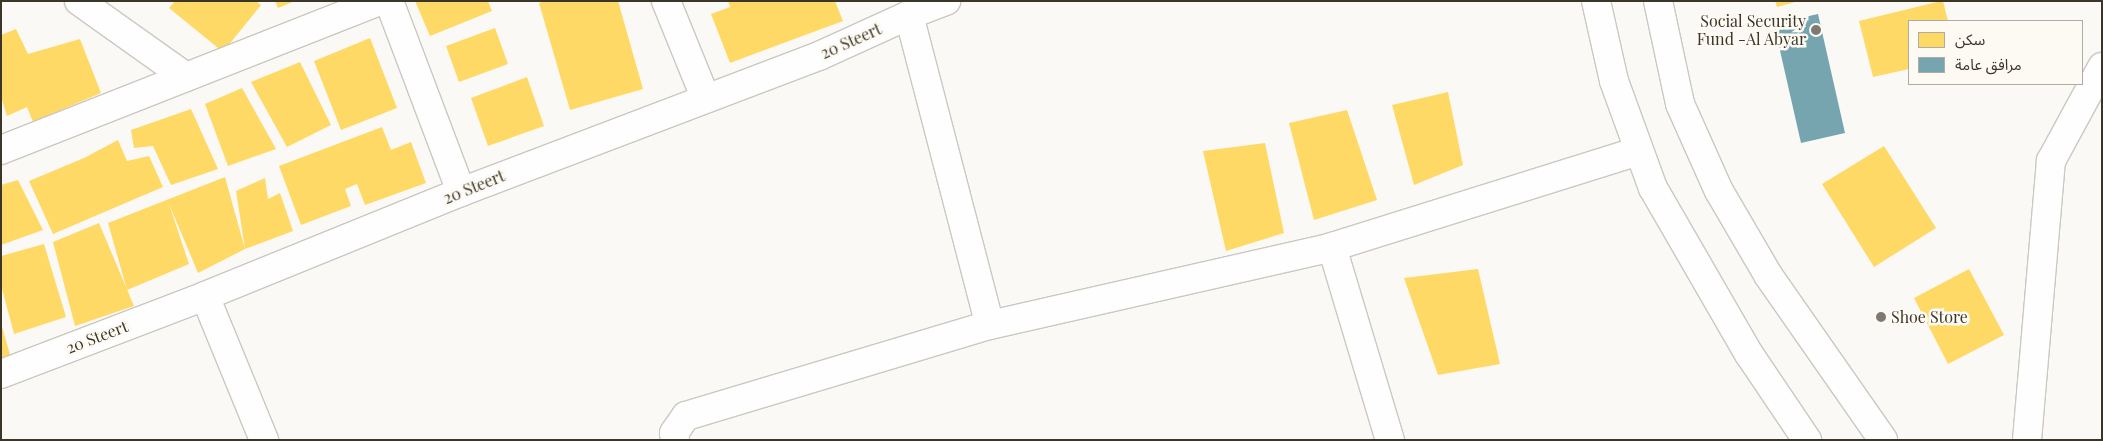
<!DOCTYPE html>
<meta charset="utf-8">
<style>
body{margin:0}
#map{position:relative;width:2103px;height:441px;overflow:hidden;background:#fbf9f6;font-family:"Playfair Display","Noto Sans Arabic",serif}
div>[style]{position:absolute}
.homes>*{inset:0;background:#ffd966}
.public>*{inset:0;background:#76a5af}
.roads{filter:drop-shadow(1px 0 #cbc8c0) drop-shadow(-1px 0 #cbc8c0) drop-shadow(0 1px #cbc8c0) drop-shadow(0 -1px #cbc8c0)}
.minor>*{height:28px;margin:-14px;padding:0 14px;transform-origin:14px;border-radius:14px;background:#fefefe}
.dots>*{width:14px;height:14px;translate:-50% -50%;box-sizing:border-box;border:2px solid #fdfaf4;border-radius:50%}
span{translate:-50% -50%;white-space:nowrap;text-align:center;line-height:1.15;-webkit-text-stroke:5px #fdfaf4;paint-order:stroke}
.poi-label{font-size:16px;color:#3c3629}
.right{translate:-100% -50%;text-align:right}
.left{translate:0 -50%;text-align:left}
.street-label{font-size:16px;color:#3c3629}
.frame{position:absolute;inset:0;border:2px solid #3c3629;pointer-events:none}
.legend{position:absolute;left:1908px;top:20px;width:175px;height:65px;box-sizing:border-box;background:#fdfaf4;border:1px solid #b0aca3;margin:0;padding:6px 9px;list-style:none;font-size:15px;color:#3c3629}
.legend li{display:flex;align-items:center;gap:10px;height:25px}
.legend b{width:25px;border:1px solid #b0aca3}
</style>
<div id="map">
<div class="homes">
<div style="clip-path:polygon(175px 1px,256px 1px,261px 5px,223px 52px,169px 8px)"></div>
<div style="clip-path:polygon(275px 1px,295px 1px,278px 8px)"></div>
<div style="clip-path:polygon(415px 1px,488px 1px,492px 11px,430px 36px)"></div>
<div style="clip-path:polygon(545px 1px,618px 1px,643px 89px,570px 110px,539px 3px)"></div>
<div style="clip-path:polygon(728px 1px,835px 1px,843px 21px,730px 63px,711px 14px,730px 7px)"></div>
<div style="clip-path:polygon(1775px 1px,1795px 1px,1795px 2px,1777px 7px)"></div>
<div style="clip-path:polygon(1941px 1px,1943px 1px,1948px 21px,1909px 21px,1909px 69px,1873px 77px,1859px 21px)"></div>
<div style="clip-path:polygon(495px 28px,508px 64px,459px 82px,446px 46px)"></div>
<div style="clip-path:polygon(16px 29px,28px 54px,80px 39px,101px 93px,33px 122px,27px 107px,7px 116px,1px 97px,1px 35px)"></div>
<div style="clip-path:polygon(370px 38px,397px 108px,341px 130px,314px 61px)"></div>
<div style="clip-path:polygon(300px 62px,331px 125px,287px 147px,251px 82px)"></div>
<div style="clip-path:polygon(527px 77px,544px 126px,488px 146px,471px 98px)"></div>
<div style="clip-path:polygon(242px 88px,276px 149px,228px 166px,205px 104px)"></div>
<div style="clip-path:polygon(1448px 92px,1463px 165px,1414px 185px,1392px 105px)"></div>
<div style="clip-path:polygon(191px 109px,218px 169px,171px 185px,153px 146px,134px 148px,131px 130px)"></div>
<div style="clip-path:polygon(1347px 110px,1377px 200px,1314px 220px,1289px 123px)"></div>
<div style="clip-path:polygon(382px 127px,391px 150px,411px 142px,426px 183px,365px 205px,357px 184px,345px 189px,351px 206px,301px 225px,279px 166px)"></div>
<div style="clip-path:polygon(118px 140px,127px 161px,149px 156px,163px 187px,53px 234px,29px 181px,84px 158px)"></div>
<div style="clip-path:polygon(1265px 143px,1284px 233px,1226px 251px,1203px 151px)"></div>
<div style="clip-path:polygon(1884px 146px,1936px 228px,1874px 267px,1822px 184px)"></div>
<div style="clip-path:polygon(225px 177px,245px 249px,198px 273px,169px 204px,189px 264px,127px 290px,108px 223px)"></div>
<div style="clip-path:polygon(265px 178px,268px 199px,280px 193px,293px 231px,245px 249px,236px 191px)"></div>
<div style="clip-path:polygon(18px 180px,43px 230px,1px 245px,1px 185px)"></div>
<div style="clip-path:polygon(99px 223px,134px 306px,75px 326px,53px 242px)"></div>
<div style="clip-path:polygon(44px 244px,66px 317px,14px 334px,1px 285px,1px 256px)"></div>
<div style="clip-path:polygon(1478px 269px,1500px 364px,1438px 375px,1404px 278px)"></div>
<div style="clip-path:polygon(1969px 269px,2004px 335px,1948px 364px,1914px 298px)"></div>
<div style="clip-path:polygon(1px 323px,11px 358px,1px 361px)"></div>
</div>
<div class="public">
<div style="clip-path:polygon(1818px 14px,1845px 133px,1801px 143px,1774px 24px)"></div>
</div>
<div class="roads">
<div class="minor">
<div style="left:79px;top:1px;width:131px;rotate:35.4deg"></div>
<div style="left:389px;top:1px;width:204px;rotate:69.3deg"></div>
<div style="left:666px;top:1px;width:104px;rotate:67.9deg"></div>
<div style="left:1596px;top:1px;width:82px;rotate:77.3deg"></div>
<div style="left:1614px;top:81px;width:114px;rotate:70deg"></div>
<div style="left:1653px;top:188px;width:192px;rotate:60deg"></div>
<div style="left:1749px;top:354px;width:104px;rotate:56deg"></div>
<div style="left:1658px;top:1px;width:105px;rotate:77.9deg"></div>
<div style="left:1680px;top:104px;width:95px;rotate:65.9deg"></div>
<div style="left:1719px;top:191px;width:97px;rotate:59.7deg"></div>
<div style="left:1768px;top:275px;width:201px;rotate:55.1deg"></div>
<div style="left:909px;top:15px;width:320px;rotate:75.4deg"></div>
<div style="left:1px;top:150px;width:407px;rotate:-21.5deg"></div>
<div style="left:1332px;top:247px;width:321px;rotate:-17.4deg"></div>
<div style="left:205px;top:296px;width:156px;rotate:67.7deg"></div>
<div style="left:1px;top:374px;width:218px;rotate:-20.9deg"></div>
<div style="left:205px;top:296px;width:276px;rotate:-22.1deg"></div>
<div style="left:461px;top:192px;width:383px;rotate:-20.8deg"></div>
<div style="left:819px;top:56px;width:99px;rotate:-24.5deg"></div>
<div style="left:909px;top:15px;width:40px;rotate:-21deg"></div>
<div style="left:675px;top:440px;width:7px;rotate:-98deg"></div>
<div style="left:674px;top:433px;width:21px;rotate:-55deg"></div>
<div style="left:686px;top:416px;width:317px;rotate:-16.7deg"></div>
<div style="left:990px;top:325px;width:351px;rotate:-12.8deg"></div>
<div style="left:1332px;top:247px;width:202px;rotate:73.3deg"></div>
<div style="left:2027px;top:440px;width:280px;rotate:-85.1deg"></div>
<div style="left:2051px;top:161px;width:107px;rotate:-61.5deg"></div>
</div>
</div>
<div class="dots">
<div style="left:1816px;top:30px;background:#7f7a71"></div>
<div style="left:1881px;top:317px;background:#7f7a71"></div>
</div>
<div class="poi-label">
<span class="right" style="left:1806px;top:30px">Social Security<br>Fund -Al Abyar</span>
<span class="left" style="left:1891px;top:317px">Shoe Store</span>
</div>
<div class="street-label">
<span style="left:851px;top:41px;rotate:-24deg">20 Steert</span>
<span style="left:474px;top:187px;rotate:-22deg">20 Steert</span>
<span style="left:97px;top:337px;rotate:-21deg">20 Steert</span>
</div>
<div class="frame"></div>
<ul class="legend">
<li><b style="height:14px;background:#ffd966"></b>سكن</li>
<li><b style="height:14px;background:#76a5af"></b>مرافق عامة</li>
</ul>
</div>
